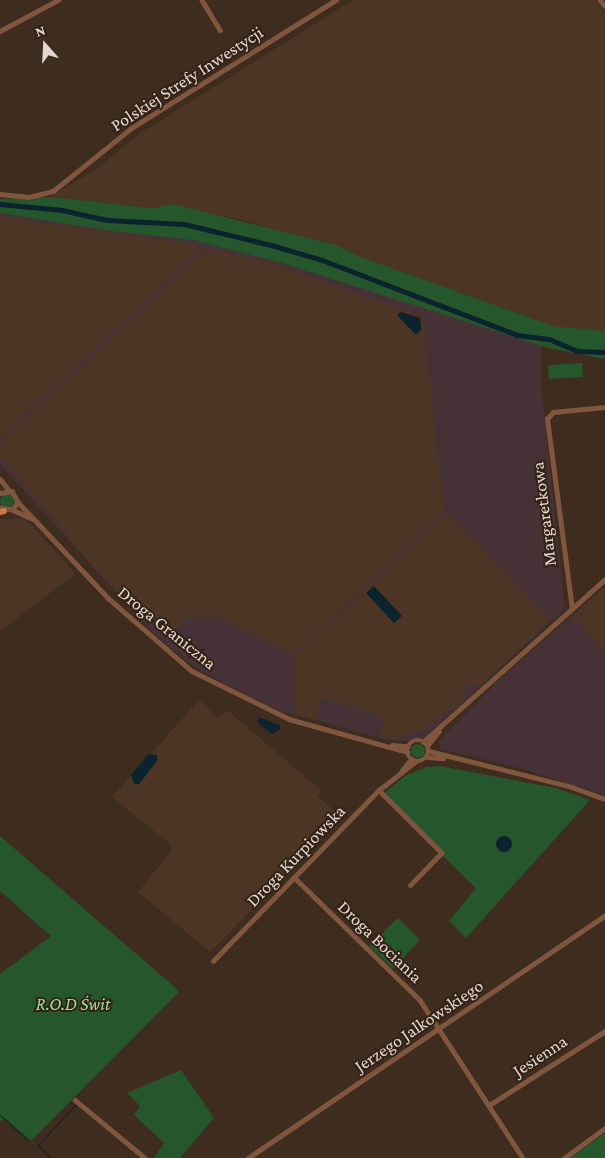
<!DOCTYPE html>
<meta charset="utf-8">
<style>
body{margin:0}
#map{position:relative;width:605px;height:1158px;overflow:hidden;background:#3e2c1e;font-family:"Crimson Pro",serif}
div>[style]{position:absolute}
.commercial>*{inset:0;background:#463236}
.built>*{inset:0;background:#4c3524}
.green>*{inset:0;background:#26562b}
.round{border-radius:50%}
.water>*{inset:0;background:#0a232d}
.stream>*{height:1px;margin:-0.5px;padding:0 0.5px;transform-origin:0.5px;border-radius:0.5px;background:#0a232d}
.canal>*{height:5px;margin:-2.5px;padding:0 2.5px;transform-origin:2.5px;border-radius:2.5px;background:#0a232d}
.minor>*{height:4.5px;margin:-2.25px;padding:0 2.25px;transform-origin:2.25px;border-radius:2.25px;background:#80563e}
.minor>.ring{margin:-2.25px;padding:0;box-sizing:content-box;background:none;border:4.5px solid #80563e;border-radius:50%}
.tertiary>*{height:5px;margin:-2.5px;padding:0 2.5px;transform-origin:2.5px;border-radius:2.5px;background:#80563e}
.primary>*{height:6px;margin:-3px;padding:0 3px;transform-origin:3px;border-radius:3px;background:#ce7843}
span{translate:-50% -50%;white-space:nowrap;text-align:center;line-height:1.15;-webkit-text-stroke:4px #332215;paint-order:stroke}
.street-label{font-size:18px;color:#e3d7cf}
.park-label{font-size:18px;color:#9ae39d;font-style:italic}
.north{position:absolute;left:20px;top:20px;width:50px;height:50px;-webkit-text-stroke:4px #332215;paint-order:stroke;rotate:341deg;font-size:14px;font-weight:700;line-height:20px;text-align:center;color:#e3d7cf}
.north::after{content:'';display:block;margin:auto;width:18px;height:22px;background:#e3d7cf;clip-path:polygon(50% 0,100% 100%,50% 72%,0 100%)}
</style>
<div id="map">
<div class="commercial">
<div style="clip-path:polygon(0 213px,112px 231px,193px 240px,282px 263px,541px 345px,541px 384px,565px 609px,425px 737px,404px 741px,384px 739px,271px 708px,194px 667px,154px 634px,0 464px)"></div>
<div style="clip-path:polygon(573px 615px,605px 655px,605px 795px,516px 767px,441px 749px,438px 742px,504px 675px)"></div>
</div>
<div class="built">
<div style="clip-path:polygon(353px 0,595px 0,605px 12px,605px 331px,553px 326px,361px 257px,336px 245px,225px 216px,192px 212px,173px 204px,151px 208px,50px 197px,95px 170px,142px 132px)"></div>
<div style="clip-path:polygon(0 217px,204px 246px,0 438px)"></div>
<div style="clip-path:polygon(206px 249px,268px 263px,423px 317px,444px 512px,293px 654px,217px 616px,187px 618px,177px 630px,132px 607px,68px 539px,67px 533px,0 457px,0 442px)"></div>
<div style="clip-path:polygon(448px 512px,550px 619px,482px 684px,465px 685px,461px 689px,465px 698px,423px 730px,395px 739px,380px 736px,383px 722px,374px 712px,321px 698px,316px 720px,295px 714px,293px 657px)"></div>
<div style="clip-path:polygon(0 519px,23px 519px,34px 527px,75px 574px,0 631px)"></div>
<div style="clip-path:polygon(605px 586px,605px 655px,573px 615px)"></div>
<div style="clip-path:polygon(199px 700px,218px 717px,227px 710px,322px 791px,318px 797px,342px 817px,210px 952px,138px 892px,172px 850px,170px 844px,112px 797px)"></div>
</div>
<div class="green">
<div style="clip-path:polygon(50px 197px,151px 208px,173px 204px,336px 245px,361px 257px,553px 326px,605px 331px,605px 359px,548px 348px,282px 263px,193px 240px,111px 231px,0 213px,0 199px)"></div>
<div style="clip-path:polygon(582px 363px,583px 377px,549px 379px,548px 365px)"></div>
<div class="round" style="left:0;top:494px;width:14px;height:14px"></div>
<div class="round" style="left:411px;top:744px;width:14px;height:14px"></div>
<div style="clip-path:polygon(440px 766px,556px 788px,590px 800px,466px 938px,449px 921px,476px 888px,381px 796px,405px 776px,426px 767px)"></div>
<div style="clip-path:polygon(0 836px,178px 990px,178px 993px,31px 1141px,5px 1118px,0 1122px,0 974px,51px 936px,0 891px)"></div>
<div style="clip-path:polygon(398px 918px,420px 940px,393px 969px,369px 946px)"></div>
<div style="clip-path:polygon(181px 1070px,214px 1118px,180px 1158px,154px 1158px,164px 1143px,134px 1115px,140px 1106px,127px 1093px)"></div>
<div style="clip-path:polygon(605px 1133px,605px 1158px,570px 1158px)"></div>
</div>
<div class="water">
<div style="clip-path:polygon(401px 312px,420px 318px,421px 330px,416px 335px,397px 315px)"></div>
<div style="clip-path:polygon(374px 586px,402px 616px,394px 623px,366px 593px)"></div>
<div style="clip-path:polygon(258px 717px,280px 725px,280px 729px,272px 734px,258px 723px)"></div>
<div style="clip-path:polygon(149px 754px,157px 755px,157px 761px,139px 784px,134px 784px,131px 775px)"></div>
<div class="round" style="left:496px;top:836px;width:16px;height:16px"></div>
</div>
<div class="stream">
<div style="left:0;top:1115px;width:36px;rotate:42deg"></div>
<div style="left:50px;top:1158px;width:18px;rotate:-133deg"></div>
<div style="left:38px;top:1145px;width:54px;rotate:-47.2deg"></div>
<div style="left:75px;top:1105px;width:3px;rotate:18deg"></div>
</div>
<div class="canal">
<div style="left:0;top:204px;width:62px;rotate:5.5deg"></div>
<div style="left:62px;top:210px;width:46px;rotate:12.5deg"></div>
<div style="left:107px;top:220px;width:77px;rotate:3deg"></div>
<div style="left:184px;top:224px;width:89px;rotate:13.6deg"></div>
<div style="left:271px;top:245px;width:53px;rotate:16.4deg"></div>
<div style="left:322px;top:260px;width:209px;rotate:21deg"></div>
<div style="left:517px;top:335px;width:32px;rotate:7deg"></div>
<div style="left:549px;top:339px;width:30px;rotate:23deg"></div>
<div style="left:577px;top:351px;width:28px;rotate:2deg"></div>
</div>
<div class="minor">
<div style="left:202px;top:0;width:35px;rotate:59deg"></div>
<div style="left:600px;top:0;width:8px;rotate:50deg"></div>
<div style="left:0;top:31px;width:66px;rotate:-28.1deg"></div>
<div style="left:0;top:194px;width:29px;rotate:6deg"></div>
<div style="left:29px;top:197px;width:25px;rotate:-14deg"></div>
<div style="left:53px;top:191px;width:99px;rotate:-38.8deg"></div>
<div style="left:130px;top:129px;width:243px;rotate:-32.1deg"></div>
<div style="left:0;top:479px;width:14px;rotate:51deg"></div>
<div style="left:0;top:493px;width:12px;rotate:-9deg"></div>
<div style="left:12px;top:491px;width:13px;rotate:61deg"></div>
<div style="left:18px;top:502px;width:9px;rotate:122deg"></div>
<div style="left:13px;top:510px;width:13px;rotate:-171deg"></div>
<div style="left:18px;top:502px;width:132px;rotate:46.8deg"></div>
<div style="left:108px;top:598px;width:111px;rotate:41deg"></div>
<div style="left:192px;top:671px;width:108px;rotate:26.3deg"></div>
<div style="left:289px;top:719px;width:123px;rotate:15.6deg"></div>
<div style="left:13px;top:510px;width:22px;rotate:24deg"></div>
<div style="left:572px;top:609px;width:192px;rotate:-97.5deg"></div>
<div style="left:547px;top:419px;width:9px;rotate:-49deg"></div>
<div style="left:553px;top:412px;width:52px;rotate:-5.5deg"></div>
<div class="ring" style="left:407px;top:740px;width:17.5px;height:17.5px"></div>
<div style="left:423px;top:742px;width:244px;rotate:-41.8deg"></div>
<div style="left:392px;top:745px;width:16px;rotate:4deg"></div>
<div style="left:427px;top:746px;width:19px;rotate:-51deg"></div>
<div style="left:429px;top:751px;width:147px;rotate:14.1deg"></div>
<div style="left:572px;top:787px;width:35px;rotate:20deg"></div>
<div style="left:427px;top:757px;width:16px;rotate:4deg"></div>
<div style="left:401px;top:772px;width:16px;rotate:-52deg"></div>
<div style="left:379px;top:790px;width:89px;rotate:45deg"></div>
<div style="left:442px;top:853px;width:45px;rotate:134.1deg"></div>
<div style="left:294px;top:877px;width:176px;rotate:44.3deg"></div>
<div style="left:420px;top:1000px;width:189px;rotate:56.9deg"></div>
<div style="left:213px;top:961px;width:238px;rotate:-45.9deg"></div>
<div style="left:379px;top:790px;width:46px;rotate:-37.9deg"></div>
<div style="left:75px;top:1100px;width:91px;rotate:39.6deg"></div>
<div style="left:491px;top:1104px;width:135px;rotate:-32.6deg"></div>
<div style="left:248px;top:1158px;width:432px;rotate:-34.2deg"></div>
</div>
<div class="tertiary">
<div style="left:564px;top:1158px;width:51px;rotate:-36.2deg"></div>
</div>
<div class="primary">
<div style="left:0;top:512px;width:4px;rotate:-14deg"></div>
</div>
<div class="street-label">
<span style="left:187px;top:79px;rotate:-33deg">Polskiej Strefy Inwestycji</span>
<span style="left:544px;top:514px;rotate:-97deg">Margaretkowa</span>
<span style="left:167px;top:628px;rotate:39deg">Droga Graniczna</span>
<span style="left:296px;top:856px;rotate:-46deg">Droga Kurpiowska</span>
<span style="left:380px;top:942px;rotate:44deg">Droga Bociania</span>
<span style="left:419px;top:1026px;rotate:-34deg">Jerzego Jalkowskiego</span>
<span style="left:540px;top:1056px;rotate:-33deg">Jesienna</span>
</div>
<div class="park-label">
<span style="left:73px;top:1004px">R.O.D Świt</span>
</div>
<div class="north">N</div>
</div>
